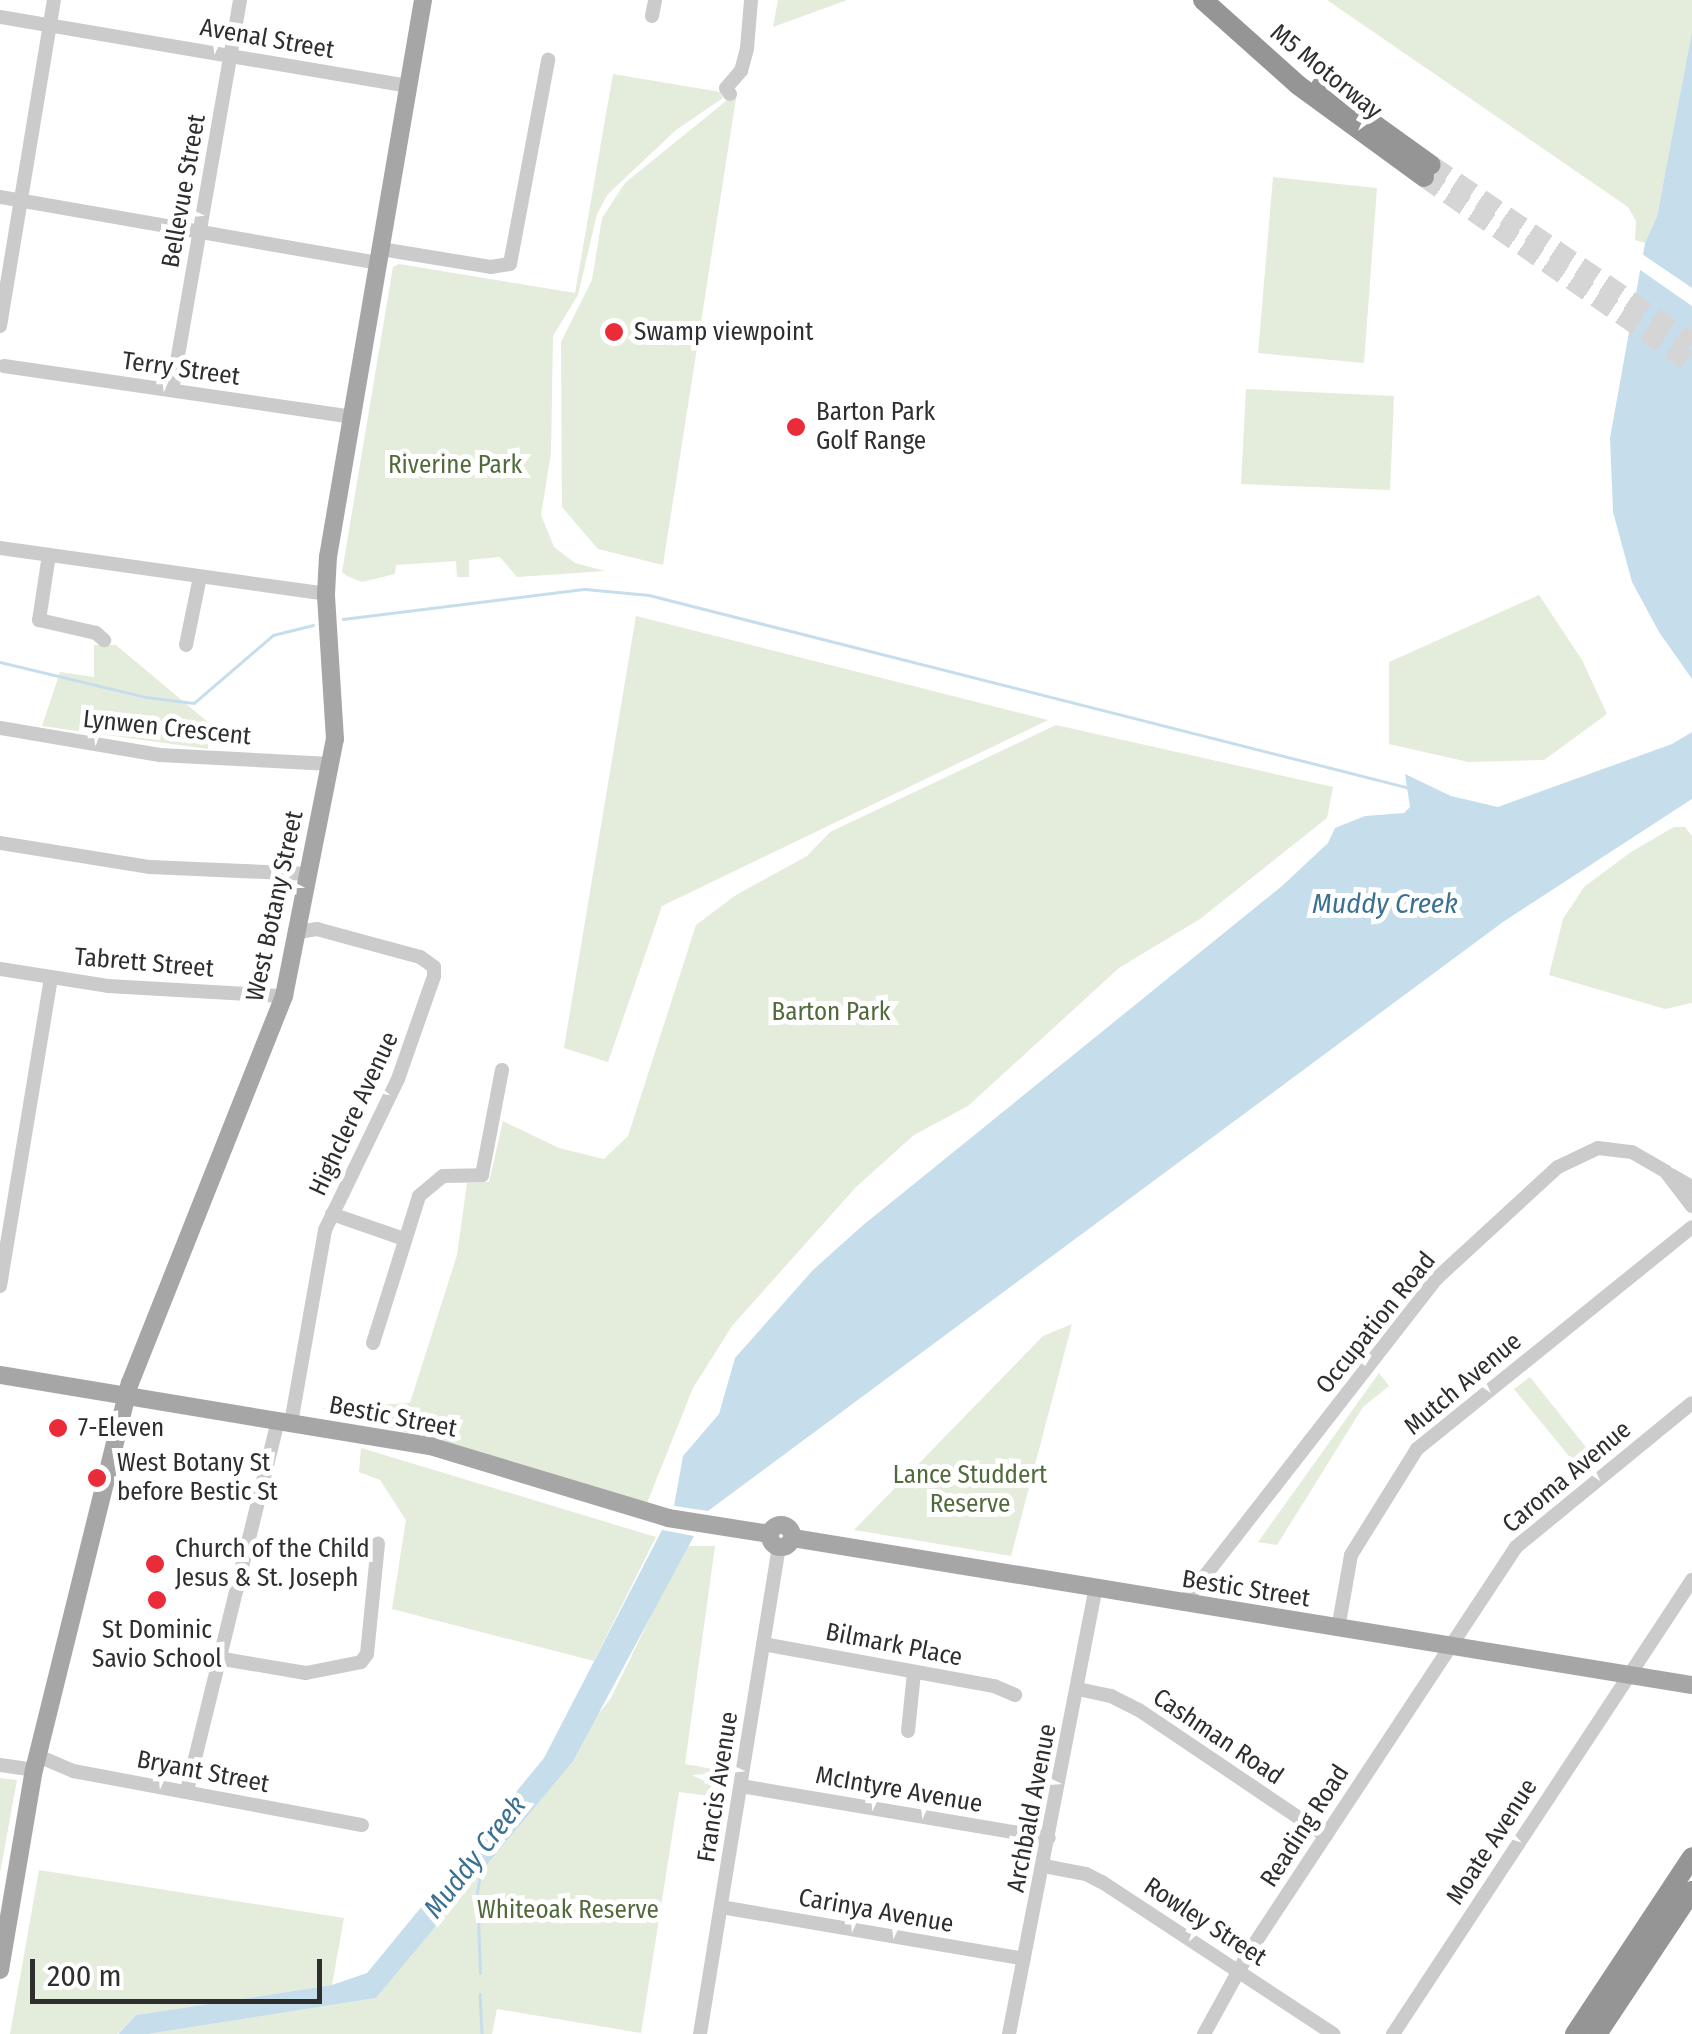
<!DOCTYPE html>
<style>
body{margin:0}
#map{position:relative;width:1692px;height:2034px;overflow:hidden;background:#fff;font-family:"Fira Sans Condensed",sans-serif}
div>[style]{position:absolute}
.green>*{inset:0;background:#e4ecdb}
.water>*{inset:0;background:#c6deec}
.pier>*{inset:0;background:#fff}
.stream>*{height:2.5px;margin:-1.25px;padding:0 1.25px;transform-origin:1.25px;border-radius:1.25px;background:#c6deec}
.highway-tunnel>*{height:20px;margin-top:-10px;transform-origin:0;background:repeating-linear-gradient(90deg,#d5d5d5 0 20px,transparent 0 30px)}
.minor>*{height:14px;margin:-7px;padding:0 7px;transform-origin:7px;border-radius:7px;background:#cbcbcb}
.major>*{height:18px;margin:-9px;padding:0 9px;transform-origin:9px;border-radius:9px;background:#a6a6a6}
.major>.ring{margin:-9px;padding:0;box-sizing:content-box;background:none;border:18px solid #a6a6a6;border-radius:50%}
.highway>*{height:20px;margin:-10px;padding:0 10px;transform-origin:10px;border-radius:10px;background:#959595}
.dots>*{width:28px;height:28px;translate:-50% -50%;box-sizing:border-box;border:5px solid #fff;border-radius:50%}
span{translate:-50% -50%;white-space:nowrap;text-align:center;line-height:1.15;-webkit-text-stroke:10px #fff;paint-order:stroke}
.street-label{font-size:25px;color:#2e2e2e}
.poi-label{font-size:25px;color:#2e2e2e}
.left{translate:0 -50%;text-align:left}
.park-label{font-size:25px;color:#516a3a}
.water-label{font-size:28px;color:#3a7091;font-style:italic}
.scale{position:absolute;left:30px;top:1959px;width:292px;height:45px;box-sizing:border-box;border:5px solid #2e2e2e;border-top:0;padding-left:12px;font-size:30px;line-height:35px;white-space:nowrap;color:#2e2e2e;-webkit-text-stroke:8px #fff;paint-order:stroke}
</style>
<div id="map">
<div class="green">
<div style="clip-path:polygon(778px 0,847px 0,773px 27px)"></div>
<div style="clip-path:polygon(1327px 0,1692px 0,1692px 31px,1657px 216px,1645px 243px,1635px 240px,1636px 221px,1628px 207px)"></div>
<div style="clip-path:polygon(613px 74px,721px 92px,723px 98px,676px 130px,608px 194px,597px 214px,578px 295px,553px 336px,551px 453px,541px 515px,554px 547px,575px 563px,605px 571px,517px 577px,500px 557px,469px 560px,469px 577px,457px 577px,456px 561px,396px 565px,395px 574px,362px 582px,347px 576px,342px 572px,393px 267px,399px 264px,575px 293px)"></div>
<div style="clip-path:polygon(737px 92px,663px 565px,598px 549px,562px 507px,561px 342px,592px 280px,602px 218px,625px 183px)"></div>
<div style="clip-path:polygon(1273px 177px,1377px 188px,1364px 363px,1258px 353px)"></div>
<div style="clip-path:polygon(1246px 389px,1394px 396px,1390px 490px,1241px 484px)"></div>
<div style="clip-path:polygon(1539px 595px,1582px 660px,1607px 714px,1544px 760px,1468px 762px,1389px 744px,1389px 662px)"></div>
<div style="clip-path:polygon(636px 616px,1048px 720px,662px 906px,608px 1062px,564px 1048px)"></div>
<div style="clip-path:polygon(94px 645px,116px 645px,209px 723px,208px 749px,42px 726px,60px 672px,94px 677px)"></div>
<div style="clip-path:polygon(1056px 725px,1333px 787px,1327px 818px,1200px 919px,1119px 968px,968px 1106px,914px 1135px,856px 1187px,732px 1326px,693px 1388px,647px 1503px,322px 1408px,410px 1403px,457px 1255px,467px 1183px,489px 1182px,503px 1121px,559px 1148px,604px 1159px,628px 1136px,696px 925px,736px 895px,807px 856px,830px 832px)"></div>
<div style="clip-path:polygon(1674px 827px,1685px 827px,1692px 836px,1692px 1003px,1665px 1009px,1549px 975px,1563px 919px,1584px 887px,1631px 852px)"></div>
<div style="clip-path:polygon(1072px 1324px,1011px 1556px,854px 1530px,1043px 1336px)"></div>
<div style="clip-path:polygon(1379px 1373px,1389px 1386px,1363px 1407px,1277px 1545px,1258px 1542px)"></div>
<div style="clip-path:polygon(1530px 1377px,1597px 1461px,1582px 1472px,1514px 1389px)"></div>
<div style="clip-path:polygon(361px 1448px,656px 1537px,594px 1661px,392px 1609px,406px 1520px,380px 1480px,359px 1472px)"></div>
<div style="clip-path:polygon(685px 1546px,715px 1546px,685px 1764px,729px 1772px,725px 1798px,679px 1792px,641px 2033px,497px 2009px,492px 2034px,148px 2034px,376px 1998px,611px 1698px)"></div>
<div style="clip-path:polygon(0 1778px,17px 1780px,0 1873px)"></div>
<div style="clip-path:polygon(39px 1870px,344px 1918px,332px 1985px,136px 2015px,117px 2034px,10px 2034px)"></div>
</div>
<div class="water">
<div style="clip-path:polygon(1692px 31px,1692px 679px,1659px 632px,1632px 582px,1613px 512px,1610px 438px,1645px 243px,1657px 216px)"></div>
<div style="clip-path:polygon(1692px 732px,1692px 799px,1503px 922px,708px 1511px,674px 1506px,683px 1456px,719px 1414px,735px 1358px,813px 1270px,862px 1226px,1282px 886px,1328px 843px,1335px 828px,1365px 816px,1404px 813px,1410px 807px,1405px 774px,1451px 796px,1498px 807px,1672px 744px)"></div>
<div style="clip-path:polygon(662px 1530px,694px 1536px,573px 1761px,376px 1998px,148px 2034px,118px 2034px,136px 2015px,332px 1985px,367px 1973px,544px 1758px)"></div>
</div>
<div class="pier">
<div style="clip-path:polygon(1639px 252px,1692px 288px,1692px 306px,1636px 267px)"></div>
</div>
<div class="stream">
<div style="left:343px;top:619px;width:244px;rotate:-7.1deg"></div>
<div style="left:585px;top:589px;width:64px;rotate:5.4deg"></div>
<div style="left:649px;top:595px;width:785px;rotate:14.23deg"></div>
<div style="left:0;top:662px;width:150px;rotate:13.5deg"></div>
<div style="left:146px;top:697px;width:48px;rotate:7.1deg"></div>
<div style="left:194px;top:703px;width:104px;rotate:-40.7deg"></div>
<div style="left:273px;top:635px;width:41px;rotate:-14deg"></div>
<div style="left:480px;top:1973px;width:81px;rotate:-92.1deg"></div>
<div style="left:477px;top:1892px;width:23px;rotate:-80deg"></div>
<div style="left:480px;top:1994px;width:40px;rotate:87.1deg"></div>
</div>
<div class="highway-tunnel">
<div style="left:1431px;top:165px;width:316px;rotate:34.3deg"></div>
<div style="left:1424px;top:177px;width:327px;rotate:34.9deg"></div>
</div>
<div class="minor">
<div style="left:652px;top:16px;width:16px;rotate:-79deg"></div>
<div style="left:0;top:17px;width:415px;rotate:9.6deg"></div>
<div style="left:730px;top:94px;width:7px;rotate:-124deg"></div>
<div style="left:726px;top:88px;width:23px;rotate:-49deg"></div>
<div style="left:741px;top:71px;width:24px;rotate:-75deg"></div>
<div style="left:747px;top:48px;width:48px;rotate:-85.2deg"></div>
<div style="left:0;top:197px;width:385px;rotate:9.9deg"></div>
<div style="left:381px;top:249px;width:111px;rotate:9.3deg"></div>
<div style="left:491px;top:267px;width:19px;rotate:-9deg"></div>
<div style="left:510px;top:264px;width:208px;rotate:-79.4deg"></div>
<div style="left:0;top:326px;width:330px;rotate:-80.6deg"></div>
<div style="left:4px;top:366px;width:353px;rotate:8.3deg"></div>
<div style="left:172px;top:390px;width:396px;rotate:-80.1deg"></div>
<div style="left:0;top:548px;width:329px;rotate:8deg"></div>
<div style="left:49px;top:555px;width:66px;rotate:98.7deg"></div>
<div style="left:39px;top:620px;width:58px;rotate:12.8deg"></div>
<div style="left:96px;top:633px;width:11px;rotate:41deg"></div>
<div style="left:186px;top:645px;width:69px;rotate:-78.4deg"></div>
<div style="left:0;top:728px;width:162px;rotate:9.6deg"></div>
<div style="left:160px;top:755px;width:171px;rotate:3deg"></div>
<div style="left:0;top:843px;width:152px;rotate:9.1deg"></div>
<div style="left:150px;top:867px;width:159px;rotate:2.5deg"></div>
<div style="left:0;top:969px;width:109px;rotate:8.9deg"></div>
<div style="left:108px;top:986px;width:176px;rotate:3.3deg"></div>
<div style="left:1671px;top:1175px;width:24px;rotate:30deg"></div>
<div style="left:332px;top:1214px;width:76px;rotate:19.1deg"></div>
<div style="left:0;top:1286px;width:313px;rotate:-80.6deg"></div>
<div style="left:373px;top:1343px;width:154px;rotate:-72.6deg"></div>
<div style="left:419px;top:1196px;width:31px;rotate:-40deg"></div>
<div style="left:443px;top:1176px;width:39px;rotate:-1deg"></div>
<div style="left:482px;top:1175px;width:107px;rotate:-79.2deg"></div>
<div style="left:291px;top:1423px;width:196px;rotate:-80deg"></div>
<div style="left:325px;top:1230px;width:168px;rotate:-64.2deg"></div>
<div style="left:398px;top:1079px;width:109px;rotate:-70.7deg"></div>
<div style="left:434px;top:976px;width:9px;rotate:-90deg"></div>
<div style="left:434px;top:967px;width:17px;rotate:-144deg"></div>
<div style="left:420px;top:957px;width:107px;rotate:-164.8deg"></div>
<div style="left:317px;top:929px;width:19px;rotate:171deg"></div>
<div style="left:1183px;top:1604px;width:412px;rotate:-52.1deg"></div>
<div style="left:1436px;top:1279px;width:166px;rotate:-42.6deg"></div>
<div style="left:1558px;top:1167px;width:44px;rotate:-25.4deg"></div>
<div style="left:1598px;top:1148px;width:34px;rotate:7deg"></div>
<div style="left:1632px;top:1152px;width:39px;rotate:30deg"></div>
<div style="left:1666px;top:1172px;width:43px;rotate:52.6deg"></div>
<div style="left:1338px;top:1629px;width:75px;rotate:-80deg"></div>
<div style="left:1351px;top:1555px;width:125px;rotate:-58.1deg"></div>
<div style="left:1417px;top:1449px;width:353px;rotate:-38.9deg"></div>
<div style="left:763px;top:1644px;width:235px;rotate:10.3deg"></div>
<div style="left:994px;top:1686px;width:23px;rotate:23deg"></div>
<div style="left:223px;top:1659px;width:84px;rotate:9.6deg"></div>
<div style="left:306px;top:1673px;width:56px;rotate:-11.3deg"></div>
<div style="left:361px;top:1662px;width:10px;rotate:-53deg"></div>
<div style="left:367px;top:1654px;width:111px;rotate:-84.3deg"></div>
<div style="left:1078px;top:1689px;width:34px;rotate:12deg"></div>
<div style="left:1111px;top:1696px;width:31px;rotate:27deg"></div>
<div style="left:1139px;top:1710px;width:225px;rotate:34deg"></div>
<div style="left:908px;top:1731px;width:58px;rotate:-84.1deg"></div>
<div style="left:38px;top:1756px;width:38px;rotate:23deg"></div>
<div style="left:73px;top:1771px;width:294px;rotate:10.6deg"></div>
<div style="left:0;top:1765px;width:34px;rotate:8deg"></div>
<div style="left:741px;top:1786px;width:312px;rotate:9.6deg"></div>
<div style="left:187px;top:1791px;width:381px;rotate:-76.2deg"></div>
<div style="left:1044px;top:1866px;width:43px;rotate:10.8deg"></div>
<div style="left:1086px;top:1874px;width:18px;rotate:27deg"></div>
<div style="left:1102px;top:1882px;width:277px;rotate:33.3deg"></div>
<div style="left:721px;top:1907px;width:307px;rotate:9.7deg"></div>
<div style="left:700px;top:2034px;width:494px;rotate:-80.8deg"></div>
<div style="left:1009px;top:2034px;width:452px;rotate:-79deg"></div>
<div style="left:1204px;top:2034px;width:94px;rotate:-61.2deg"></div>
<div style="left:1249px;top:1952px;width:485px;rotate:-56.6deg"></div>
<div style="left:1516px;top:1547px;width:227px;rotate:-39.3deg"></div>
<div style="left:1393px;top:2034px;width:544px;rotate:-56.63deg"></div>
</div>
<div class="major">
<div style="left:0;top:1375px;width:436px;rotate:9.4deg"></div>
<div style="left:430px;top:1446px;width:249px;rotate:16.8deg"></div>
<div style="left:668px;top:1518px;width:103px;rotate:8.9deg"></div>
<div class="ring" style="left:770px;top:1525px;width:4px;height:4px"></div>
<div style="left:793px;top:1538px;width:911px;rotate:9.29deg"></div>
<div style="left:0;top:1970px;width:203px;rotate:-80.4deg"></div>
<div style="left:34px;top:1770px;width:399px;rotate:-76.1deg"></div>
<div style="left:130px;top:1383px;width:417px;rotate:-68.3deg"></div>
<div style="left:284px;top:996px;width:262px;rotate:-78.8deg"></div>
<div style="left:335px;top:739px;width:145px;rotate:-93.6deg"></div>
<div style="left:326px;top:594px;width:37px;rotate:-87deg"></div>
<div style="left:328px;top:557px;width:565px;rotate:-80.32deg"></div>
</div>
<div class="highway">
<div style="left:1203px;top:0;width:127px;rotate:41.8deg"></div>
<div style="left:1298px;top:85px;width:156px;rotate:36.1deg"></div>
<div style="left:1321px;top:86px;width:135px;rotate:35.7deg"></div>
<div style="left:1575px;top:2034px;width:212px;rotate:-56.5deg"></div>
<div style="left:1597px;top:2034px;width:172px;rotate:-56.4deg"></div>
</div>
<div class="dots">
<div style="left:614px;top:332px;background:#e92b3a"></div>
<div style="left:796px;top:427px;background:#e92b3a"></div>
<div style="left:58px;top:1428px;background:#e92b3a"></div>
<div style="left:97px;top:1478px;background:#e92b3a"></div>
<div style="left:155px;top:1564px;background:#e92b3a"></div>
<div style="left:157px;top:1600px;background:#e92b3a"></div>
</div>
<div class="street-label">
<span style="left:267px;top:39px;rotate:10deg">Avenal Street</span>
<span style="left:1326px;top:72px;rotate:39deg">M5 Motorway</span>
<span style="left:184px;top:191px;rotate:-80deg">Bellevue Street</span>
<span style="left:181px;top:369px;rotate:8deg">Terry Street</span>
<span style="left:167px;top:728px;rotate:6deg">Lynwen Crescent</span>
<span style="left:275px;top:906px;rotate:-78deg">West Botany Street</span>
<span style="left:144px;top:963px;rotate:5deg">Tabrett Street</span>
<span style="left:354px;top:1114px;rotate:-65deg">Highclere Avenue</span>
<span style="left:1376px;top:1323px;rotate:-51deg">Occupation Road</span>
<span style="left:1463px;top:1384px;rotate:-40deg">Mutch Avenue</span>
<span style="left:393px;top:1417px;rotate:11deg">Bestic Street</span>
<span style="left:1567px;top:1477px;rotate:-40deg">Caroma Avenue</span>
<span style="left:1246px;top:1589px;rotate:9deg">Bestic Street</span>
<span style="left:894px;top:1645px;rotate:11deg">Bilmark Place</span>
<span style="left:1218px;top:1737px;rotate:34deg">Cashman Road</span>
<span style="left:203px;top:1772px;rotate:11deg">Bryant Street</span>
<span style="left:718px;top:1787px;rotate:-81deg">Francis Avenue</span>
<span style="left:899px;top:1790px;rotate:10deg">McIntyre Avenue</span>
<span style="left:1032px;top:1808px;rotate:-79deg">Archbald Avenue</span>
<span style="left:1305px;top:1826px;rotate:-57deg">Reading Road</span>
<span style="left:1492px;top:1842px;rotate:-57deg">Moate Avenue</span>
<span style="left:876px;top:1911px;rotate:10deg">Carinya Avenue</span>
<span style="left:1205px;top:1922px;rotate:33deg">Rowley Street</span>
</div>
<div class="poi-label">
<span class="left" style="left:634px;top:332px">Swamp viewpoint</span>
<span class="left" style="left:816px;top:427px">Barton Park<br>Golf Range</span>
<span class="left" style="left:78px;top:1428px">7-Eleven</span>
<span class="left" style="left:117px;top:1478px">West Botany St<br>before Bestic St</span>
<span class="left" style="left:175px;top:1564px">Church of the Child<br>Jesus &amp; St. Joseph</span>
<span style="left:157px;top:1645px">St Dominic<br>Savio School</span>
</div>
<div class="park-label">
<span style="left:455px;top:465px">Riverine Park</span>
<span style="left:831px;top:1012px">Barton Park</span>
<span style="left:970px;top:1490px">Lance Studdert<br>Reserve</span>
<span style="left:568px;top:1910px">Whiteoak Reserve</span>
</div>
<div class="water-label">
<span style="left:1385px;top:904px">Muddy Creek</span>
<span style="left:475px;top:1857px;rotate:-52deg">Muddy Creek</span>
</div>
<div class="scale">200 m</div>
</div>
